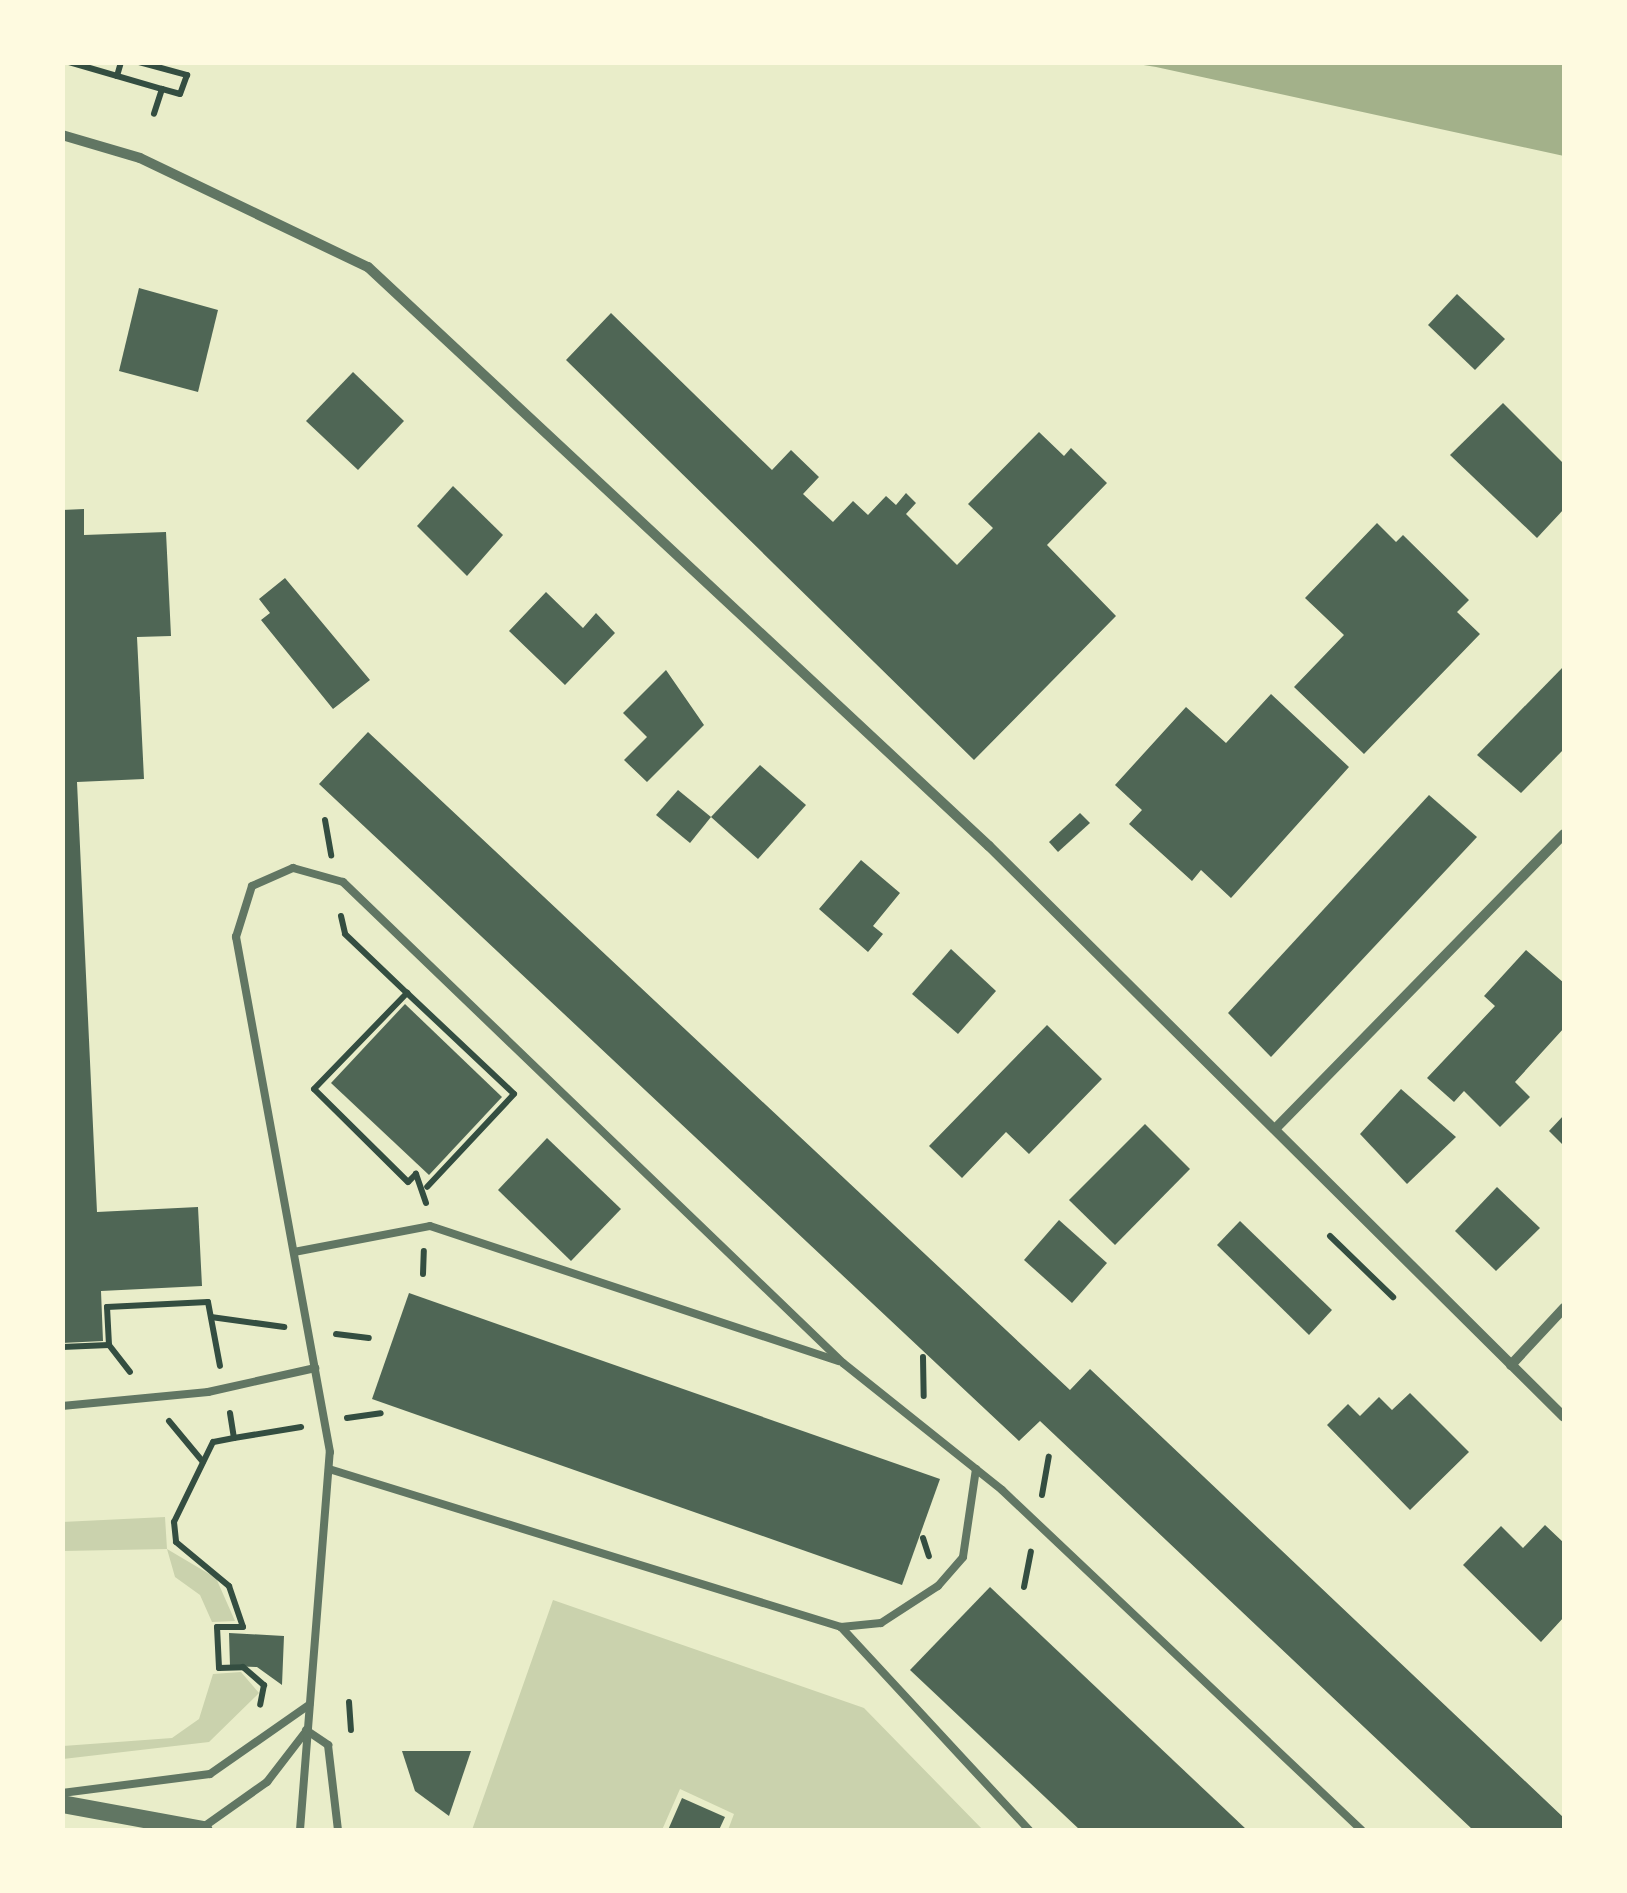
<!DOCTYPE html>
<style>
body{margin:0}
#map{position:relative;width:1627px;height:1893px;overflow:hidden;background:#e9edc9;font-family:Karla,sans-serif}
div>[style]{position:absolute}
.green>*{inset:0;background:#cad2ad}
.water>*{inset:0;background:#a3b18a}
.building>*{inset:0;background:#4f6655}
.path>*{height:6px;margin:-3px;padding:0 3px;transform-origin:3px;border-radius:3px;background:#344e41}
.service>*{height:8px;margin:-4px;padding:0 4px;transform-origin:4px;border-radius:4px;background:#617663}
.minor>*{height:10px;margin:-5px;padding:0 5px;transform-origin:5px;border-radius:5px;background:#617663}
.tertiary>*{height:18px;margin:-9px;padding:0 9px;transform-origin:9px;border-radius:9px;background:#617663}
span{translate:-50% -50%;white-space:nowrap;text-align:center;line-height:1.15;-webkit-text-stroke:10px #fefae0;paint-order:stroke}
.frame{position:absolute;inset:0;border:65px solid #fefae0;pointer-events:none}
</style>
<div id="map">
<div class="green">
<div style="clip-path:polygon(165px 1517px,167px 1549px,216px 1578px,235px 1621px,212px 1622px,200px 1595px,175px 1577px,167px 1549px,63px 1551px,62px 1522px)"></div>
<div style="clip-path:polygon(553px 1600px,864px 1708px,983px 1830px,728px 1830px,734px 1814px,680px 1789px,662px 1830px,472px 1830px)"></div>
<div style="clip-path:polygon(241px 1672px,259px 1693px,209px 1742px,63px 1759px,63px 1746px,172px 1738px,199px 1719px,213px 1674px)"></div>
</div>
<div class="water">
<div style="clip-path:polygon(1131px 63px,1564px 63px,1564px 156px,1156px 67px)"></div>
</div>
<div class="building">
<div style="clip-path:polygon(139px 288px,218px 310px,198px 392px,119px 371px)"></div>
<div style="clip-path:polygon(1457px 294px,1505px 339px,1475px 370px,1428px 325px)"></div>
<div style="clip-path:polygon(611px 313px,772px 470px,791px 450px,819px 477px,803px 494px,833px 522px,853px 501px,868px 515px,886px 496px,896px 505px,906px 493px,916px 503px,906px 514px,957px 565px,993px 528px,968px 504px,1039px 432px,1064px 456px,1071px 448px,1107px 483px,1047px 545px,1116px 616px,974px 760px,566px 360px)"></div>
<div style="clip-path:polygon(353px 372px,404px 421px,358px 470px,306px 421px)"></div>
<div style="clip-path:polygon(1503px 403px,1564px 464px,1564px 509px,1537px 538px,1450px 455px)"></div>
<div style="clip-path:polygon(453px 486px,503px 535px,467px 576px,417px 526px)"></div>
<div style="clip-path:polygon(84px 509px,84px 535px,166px 532px,171px 636px,137px 637px,144px 779px,77px 782px,97px 1212px,198px 1207px,202px 1286px,101px 1291px,103px 1341px,62px 1343px,62px 510px)"></div>
<div style="clip-path:polygon(1377px 523px,1396px 542px,1403px 535px,1469px 600px,1457px 612px,1480px 634px,1364px 754px,1294px 687px,1344px 635px,1305px 598px)"></div>
<div style="clip-path:polygon(285px 578px,370px 680px,333px 709px,261px 620px,270px 613px,259px 599px)"></div>
<div style="clip-path:polygon(546px 592px,583px 628px,596px 613px,615px 633px,565px 685px,509px 631px)"></div>
<div style="clip-path:polygon(1564px 666px,1564px 749px,1521px 793px,1477px 755px)"></div>
<div style="clip-path:polygon(666px 670px,704px 725px,647px 782px,624px 760px,647px 737px,623px 713px)"></div>
<div style="clip-path:polygon(1271px 694px,1349px 767px,1231px 898px,1201px 870px,1192px 881px,1129px 824px,1142px 810px,1115px 785px,1186px 707px,1226px 743px)"></div>
<div style="clip-path:polygon(368px 732px,1070px 1390px,1090px 1369px,1564px 1818px,1564px 1830px,1473px 1830px,1040px 1421px,1019px 1441px,319px 784px)"></div>
<div style="clip-path:polygon(760px 765px,806px 805px,758px 859px,711px 817px)"></div>
<div style="clip-path:polygon(678px 790px,711px 817px,690px 843px,656px 815px)"></div>
<div style="clip-path:polygon(1429px 795px,1477px 837px,1271px 1057px,1228px 1013px)"></div>
<div style="clip-path:polygon(1080px 813px,1090px 823px,1058px 852px,1049px 842px)"></div>
<div style="clip-path:polygon(861px 860px,900px 893px,873px 926px,883px 934px,868px 952px,819px 909px)"></div>
<div style="clip-path:polygon(951px 949px,996px 991px,958px 1034px,912px 994px)"></div>
<div style="clip-path:polygon(1526px 950px,1564px 983px,1564px 1028px,1515px 1082px,1530px 1097px,1500px 1127px,1464px 1091px,1454px 1102px,1427px 1078px,1495px 1006px,1484px 996px)"></div>
<div style="clip-path:polygon(405px 1004px,502px 1097px,429px 1175px,331px 1083px)"></div>
<div style="clip-path:polygon(1047px 1025px,1102px 1079px,1029px 1154px,1006px 1132px,962px 1178px,929px 1146px)"></div>
<div style="clip-path:polygon(1401px 1089px,1456px 1137px,1407px 1184px,1360px 1134px)"></div>
<div style="clip-path:polygon(1564px 1115px,1564px 1146px,1549px 1131px)"></div>
<div style="clip-path:polygon(1145px 1124px,1190px 1169px,1115px 1245px,1069px 1200px)"></div>
<div style="clip-path:polygon(547px 1138px,621px 1209px,571px 1261px,498px 1190px)"></div>
<div style="clip-path:polygon(1497px 1187px,1540px 1228px,1496px 1271px,1455px 1231px)"></div>
<div style="clip-path:polygon(1059px 1220px,1107px 1263px,1072px 1303px,1024px 1260px)"></div>
<div style="clip-path:polygon(1240px 1221px,1332px 1310px,1309px 1335px,1217px 1245px)"></div>
<div style="clip-path:polygon(409px 1293px,940px 1479px,902px 1585px,372px 1399px)"></div>
<div style="clip-path:polygon(1410px 1393px,1469px 1452px,1410px 1510px,1327px 1425px,1348px 1404px,1360px 1416px,1379px 1397px,1392px 1410px)"></div>
<div style="clip-path:polygon(1545px 1525px,1564px 1543px,1564px 1617px,1541px 1642px,1463px 1565px,1501px 1526px,1523px 1548px)"></div>
<div style="clip-path:polygon(990px 1587px,1247px 1830px,1080px 1830px,910px 1670px)"></div>
<div style="clip-path:polygon(229px 1633px,284px 1636px,282px 1685px,257px 1667px,230px 1666px)"></div>
<div style="clip-path:polygon(402px 1751px,471px 1751px,449px 1816px,415px 1791px)"></div>
<div style="clip-path:polygon(682px 1798px,725px 1817px,719px 1830px,668px 1830px)"></div>
</div>
<div class="path">
<div style="left:69px;top:62px;width:97px;rotate:16.2deg"></div>
<div style="left:162px;top:89px;width:26px;rotate:108deg"></div>
<div style="left:139px;top:62px;width:50px;rotate:15.2deg"></div>
<div style="left:187px;top:75px;width:20px;rotate:110deg"></div>
<div style="left:180px;top:94px;width:19px;rotate:-164deg"></div>
<div style="left:117px;top:76px;width:15px;rotate:-74deg"></div>
<div style="left:325px;top:820px;width:36px;rotate:80deg"></div>
<div style="left:341px;top:916px;width:18px;rotate:77deg"></div>
<div style="left:345px;top:934px;width:86px;rotate:43.6deg"></div>
<div style="left:426px;top:1203px;width:31px;rotate:-109deg"></div>
<div style="left:416px;top:1174px;width:11px;rotate:135deg"></div>
<div style="left:408px;top:1182px;width:132px;rotate:-135.3deg"></div>
<div style="left:314px;top:1089px;width:134px;rotate:-45.9deg"></div>
<div style="left:407px;top:993px;width:147px;rotate:43.3deg"></div>
<div style="left:514px;top:1094px;width:127px;rotate:133.1deg"></div>
<div style="left:1330px;top:1236px;width:88px;rotate:44.1deg"></div>
<div style="left:423px;top:1274px;width:23px;rotate:-88deg"></div>
<div style="left:211px;top:1317px;width:74px;rotate:7.8deg"></div>
<div style="left:336px;top:1334px;width:33px;rotate:7deg"></div>
<div style="left:109px;top:1345px;width:34px;rotate:52deg"></div>
<div style="left:62px;top:1347px;width:47px;rotate:-2.4deg"></div>
<div style="left:109px;top:1345px;width:38px;rotate:-93deg"></div>
<div style="left:107px;top:1307px;width:101px;rotate:-2.8deg"></div>
<div style="left:208px;top:1302px;width:65px;rotate:79.4deg"></div>
<div style="left:923px;top:1357px;width:39px;rotate:89deg"></div>
<div style="left:230px;top:1413px;width:25px;rotate:81deg"></div>
<div style="left:234px;top:1438px;width:68px;rotate:-9.3deg"></div>
<div style="left:347px;top:1418px;width:34px;rotate:-8deg"></div>
<div style="left:169px;top:1421px;width:53px;rotate:50.3deg"></div>
<div style="left:234px;top:1438px;width:21px;rotate:169deg"></div>
<div style="left:213px;top:1442px;width:89px;rotate:116deg"></div>
<div style="left:174px;top:1522px;width:20px;rotate:84deg"></div>
<div style="left:176px;top:1542px;width:69px;rotate:39.7deg"></div>
<div style="left:229px;top:1586px;width:43px;rotate:71.1deg"></div>
<div style="left:243px;top:1627px;width:26px;rotate:180deg"></div>
<div style="left:217px;top:1627px;width:41px;rotate:87.2deg"></div>
<div style="left:219px;top:1668px;width:24px;rotate:-2deg"></div>
<div style="left:243px;top:1667px;width:28px;rotate:41deg"></div>
<div style="left:264px;top:1685px;width:20px;rotate:101deg"></div>
<div style="left:1042px;top:1495px;width:39px;rotate:-80deg"></div>
<div style="left:923px;top:1538px;width:19px;rotate:72deg"></div>
<div style="left:1024px;top:1587px;width:36px;rotate:-79deg"></div>
<div style="left:349px;top:1702px;width:28px;rotate:86deg"></div>
</div>
<div class="service">
<div style="left:294px;top:1252px;width:138px;rotate:-10.8deg"></div>
<div style="left:430px;top:1226px;width:430px;rotate:18.3deg"></div>
<div style="left:62px;top:1406px;width:147px;rotate:-5.5deg"></div>
<div style="left:208px;top:1392px;width:110px;rotate:-12.6deg"></div>
<div style="left:329px;top:1469px;width:536px;rotate:17.15deg"></div>
<div style="left:841px;top:1627px;width:277px;rotate:47.2deg"></div>
<div style="left:841px;top:1627px;width:40px;rotate:-5.7deg"></div>
<div style="left:881px;top:1623px;width:68px;rotate:-33deg"></div>
<div style="left:938px;top:1586px;width:38px;rotate:-49deg"></div>
<div style="left:963px;top:1557px;width:89px;rotate:-81.6deg"></div>
<div style="left:306px;top:1730px;width:27px;rotate:34deg"></div>
<div style="left:328px;top:1745px;width:86px;rotate:83.3deg"></div>
<div style="left:62px;top:1793px;width:149px;rotate:-7.3deg"></div>
<div style="left:210px;top:1774px;width:121px;rotate:-34.9deg"></div>
<div style="left:202px;top:1828px;width:80px;rotate:-35.3deg"></div>
<div style="left:267px;top:1782px;width:61px;rotate:-52.4deg"></div>
<div style="left:300px;top:1830px;width:379px;rotate:-85.5deg"></div>
<div style="left:330px;top:1452px;width:524px;rotate:-100.34deg"></div>
<div style="left:236px;top:937px;width:53px;rotate:-72.6deg"></div>
<div style="left:252px;top:886px;width:45px;rotate:-23.7deg"></div>
<div style="left:293px;top:868px;width:52px;rotate:15.6deg"></div>
<div style="left:343px;top:882px;width:694px;rotate:43.89deg"></div>
<div style="left:843px;top:1363px;width:203px;rotate:38.6deg"></div>
<div style="left:1002px;top:1490px;width:495px;rotate:43.4deg"></div>
</div>
<div class="minor">
<div style="left:62px;top:135px;width:81px;rotate:16.4deg"></div>
<div style="left:140px;top:158px;width:253px;rotate:25.6deg"></div>
<div style="left:368px;top:267px;width:849px;rotate:43deg"></div>
<div style="left:989px;top:846px;width:810px;rotate:44.8deg"></div>
<div style="left:1275px;top:1129px;width:413px;rotate:-45.6deg"></div>
<div style="left:1511px;top:1365px;width:78px;rotate:-47.1deg"></div>
</div>
<div class="tertiary">
<div style="left:62px;top:1804px;width:144px;rotate:10.4deg"></div>
</div>
<div class="frame"></div>
</div>
